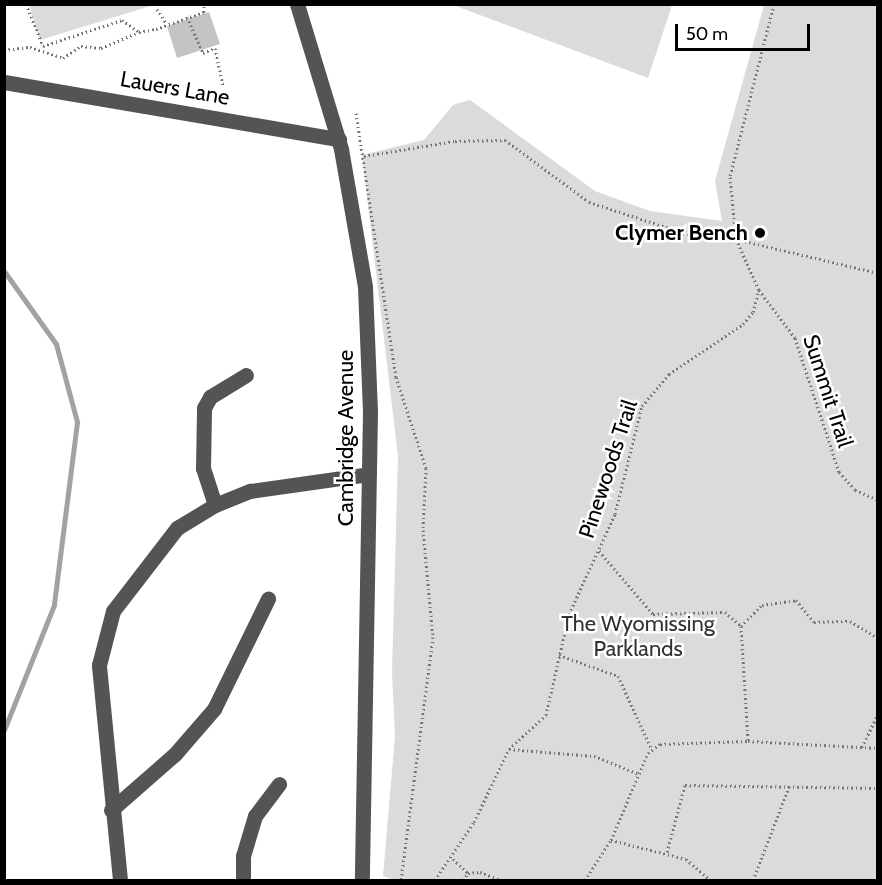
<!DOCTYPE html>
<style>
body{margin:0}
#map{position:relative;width:882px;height:885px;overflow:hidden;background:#fff;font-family:Cabin,sans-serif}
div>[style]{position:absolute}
.green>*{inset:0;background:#dbdbdb}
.stream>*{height:5px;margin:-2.5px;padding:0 2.5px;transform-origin:2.5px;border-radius:2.5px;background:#a2a2a2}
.building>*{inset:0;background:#c4c4c4}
.path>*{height:3px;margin-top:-1.5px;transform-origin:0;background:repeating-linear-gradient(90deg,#767676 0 1.5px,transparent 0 4.5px)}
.minor>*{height:15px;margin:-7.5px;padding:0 7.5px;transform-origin:7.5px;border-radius:7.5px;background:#545454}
.dots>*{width:16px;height:16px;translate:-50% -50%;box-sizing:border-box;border:3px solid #fff;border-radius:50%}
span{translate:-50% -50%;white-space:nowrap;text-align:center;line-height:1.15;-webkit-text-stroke:5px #fff;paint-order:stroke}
.street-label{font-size:22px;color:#000}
.poi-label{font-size:22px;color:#000;font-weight:700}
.right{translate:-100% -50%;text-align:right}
.park-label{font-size:22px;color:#323232}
.frame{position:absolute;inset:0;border:6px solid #000;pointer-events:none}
.scale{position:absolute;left:675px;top:24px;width:135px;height:27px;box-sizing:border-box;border:3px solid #000;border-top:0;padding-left:8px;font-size:18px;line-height:21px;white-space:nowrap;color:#000;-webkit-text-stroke:4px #fff;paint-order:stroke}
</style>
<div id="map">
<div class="green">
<div style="clip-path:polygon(29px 4px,154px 4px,154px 5px,40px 40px)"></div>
<div style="clip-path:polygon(453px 5px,672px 4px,672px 5px,648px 78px)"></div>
<div style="clip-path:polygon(764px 5px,877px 5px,877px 880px,394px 880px,383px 876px,395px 736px,392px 673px,398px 456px,362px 155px,424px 140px,453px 105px,470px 100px,595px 191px,650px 211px,722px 221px,715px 181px)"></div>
</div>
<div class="stream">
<div style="left:4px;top:271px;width:90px;rotate:54.5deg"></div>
<div style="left:56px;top:344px;width:81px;rotate:74.9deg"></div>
<div style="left:77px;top:422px;width:184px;rotate:97.2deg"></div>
<div style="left:54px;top:605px;width:135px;rotate:111.8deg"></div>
</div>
<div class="building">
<div style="clip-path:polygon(209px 12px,220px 44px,177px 58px,167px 26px)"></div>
</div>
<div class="path">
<div style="left:26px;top:4px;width:45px;rotate:68deg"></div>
<div style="left:43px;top:46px;width:83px;rotate:-18.2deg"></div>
<div style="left:122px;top:20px;width:21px;rotate:35deg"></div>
<div style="left:139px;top:32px;width:17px;rotate:-10deg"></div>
<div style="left:156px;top:29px;width:51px;rotate:-19.5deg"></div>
<div style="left:204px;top:12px;width:8px;rotate:-90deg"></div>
<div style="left:774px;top:4px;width:179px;rotate:104.3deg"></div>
<div style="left:730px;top:177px;width:62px;rotate:84.5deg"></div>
<div style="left:736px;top:239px;width:56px;rotate:65.7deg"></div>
<div style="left:759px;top:290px;width:60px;rotate:53.1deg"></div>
<div style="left:795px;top:338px;width:141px;rotate:71.8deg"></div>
<div style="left:839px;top:472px;width:24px;rotate:48deg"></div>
<div style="left:855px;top:490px;width:25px;rotate:23deg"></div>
<div style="left:157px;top:9px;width:17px;rotate:57deg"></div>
<div style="left:187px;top:17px;width:39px;rotate:66deg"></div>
<div style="left:203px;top:53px;width:13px;rotate:-23deg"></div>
<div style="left:215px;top:48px;width:39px;rotate:78deg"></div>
<div style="left:4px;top:50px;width:26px;rotate:-7deg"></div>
<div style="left:30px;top:47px;width:35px;rotate:18deg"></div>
<div style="left:63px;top:58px;width:22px;rotate:-34deg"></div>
<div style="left:81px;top:46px;width:20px;rotate:6deg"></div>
<div style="left:101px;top:48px;width:41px;rotate:-22.8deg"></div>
<div style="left:356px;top:113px;width:267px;rotate:81.4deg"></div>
<div style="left:396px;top:377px;width:96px;rotate:71.8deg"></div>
<div style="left:426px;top:468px;width:62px;rotate:92.8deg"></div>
<div style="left:423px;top:530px;width:107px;rotate:84.7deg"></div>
<div style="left:433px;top:637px;width:245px;rotate:97.5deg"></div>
<div style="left:364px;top:156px;width:92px;rotate:-9.4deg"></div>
<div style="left:455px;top:141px;width:50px;rotate:-1.1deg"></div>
<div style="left:505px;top:140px;width:104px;rotate:36.4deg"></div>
<div style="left:589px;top:202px;width:117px;rotate:18deg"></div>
<div style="left:700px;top:238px;width:36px;rotate:2deg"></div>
<div style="left:736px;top:239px;width:146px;rotate:13.5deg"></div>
<div style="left:599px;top:551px;width:83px;rotate:49.4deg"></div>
<div style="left:653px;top:614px;width:72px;rotate:-1.6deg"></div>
<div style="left:725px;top:612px;width:21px;rotate:41deg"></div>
<div style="left:741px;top:626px;width:115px;rotate:86.5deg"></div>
<div style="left:741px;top:626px;width:30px;rotate:-45deg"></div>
<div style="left:762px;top:605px;width:34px;rotate:-8deg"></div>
<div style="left:796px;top:600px;width:28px;rotate:51deg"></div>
<div style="left:814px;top:622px;width:36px;rotate:-2deg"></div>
<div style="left:850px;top:621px;width:33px;rotate:31deg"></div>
<div style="left:559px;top:655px;width:63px;rotate:19.6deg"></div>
<div style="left:618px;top:676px;width:81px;rotate:65.3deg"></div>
<div style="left:862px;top:747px;width:37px;rotate:-64deg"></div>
<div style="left:509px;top:749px;width:85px;rotate:4.7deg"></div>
<div style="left:594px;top:756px;width:48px;rotate:21.8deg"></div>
<div style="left:611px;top:840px;width:95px;rotate:-67deg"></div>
<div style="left:648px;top:753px;width:15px;rotate:-37deg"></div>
<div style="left:660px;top:744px;width:88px;rotate:-2deg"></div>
<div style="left:748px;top:741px;width:130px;rotate:3.1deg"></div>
<div style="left:667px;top:852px;width:69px;rotate:-75deg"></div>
<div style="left:685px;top:785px;width:193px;rotate:0.9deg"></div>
<div style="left:453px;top:859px;width:21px;rotate:43deg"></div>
<div style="left:435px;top:880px;width:70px;rotate:-56.1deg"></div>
<div style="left:474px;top:822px;width:81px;rotate:-64.4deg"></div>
<div style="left:509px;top:749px;width:50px;rotate:-42.6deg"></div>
<div style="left:546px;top:715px;width:104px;rotate:-77.2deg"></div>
<div style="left:569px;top:614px;width:110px;rotate:-65.3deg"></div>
<div style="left:615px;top:514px;width:111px;rotate:-76deg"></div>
<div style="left:642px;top:406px;width:42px;rotate:-49.8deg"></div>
<div style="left:669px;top:374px;width:89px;rotate:-34deg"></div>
<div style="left:743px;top:324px;width:16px;rotate:-50deg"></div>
<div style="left:753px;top:312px;width:23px;rotate:-75deg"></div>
<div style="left:463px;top:880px;width:9px;rotate:-54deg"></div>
<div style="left:468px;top:873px;width:12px;rotate:-5deg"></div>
<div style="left:480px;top:872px;width:22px;rotate:22deg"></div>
<div style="left:585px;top:880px;width:48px;rotate:-57deg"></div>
<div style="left:611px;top:840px;width:77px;rotate:14.2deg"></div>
<div style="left:686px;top:859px;width:32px;rotate:41deg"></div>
<div style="left:753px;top:880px;width:103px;rotate:-68.9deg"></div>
<div style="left:874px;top:880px;width:5px;rotate:-37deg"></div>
</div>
<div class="minor">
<div style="left:297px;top:4px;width:152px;rotate:73.1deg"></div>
<div style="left:341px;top:149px;width:140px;rotate:80.1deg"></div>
<div style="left:365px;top:287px;width:125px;rotate:87.7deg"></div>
<div style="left:370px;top:412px;width:468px;rotate:91deg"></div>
<div style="left:4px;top:82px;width:340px;rotate:9.7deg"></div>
<div style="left:215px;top:505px;width:39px;rotate:-108deg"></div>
<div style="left:203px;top:468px;width:60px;rotate:-89deg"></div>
<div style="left:204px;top:408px;width:13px;rotate:-61deg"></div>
<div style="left:210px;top:397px;width:42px;rotate:-31.4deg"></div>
<div style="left:111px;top:810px;width:85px;rotate:-41.2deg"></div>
<div style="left:175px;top:754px;width:60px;rotate:-49.1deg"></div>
<div style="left:214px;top:709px;width:123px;rotate:-63.9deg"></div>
<div style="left:120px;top:880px;width:216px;rotate:-95.6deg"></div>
<div style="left:99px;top:665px;width:56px;rotate:-75.5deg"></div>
<div style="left:113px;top:611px;width:105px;rotate:-52.4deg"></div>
<div style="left:177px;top:528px;width:44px;rotate:-31.2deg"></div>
<div style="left:215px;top:505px;width:38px;rotate:-22deg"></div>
<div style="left:250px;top:491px;width:120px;rotate:-8.1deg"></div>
<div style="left:243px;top:880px;width:24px;rotate:-90deg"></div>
<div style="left:243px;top:856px;width:42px;rotate:-73.3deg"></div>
<div style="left:255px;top:816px;width:40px;rotate:-53deg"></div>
</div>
<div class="dots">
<div style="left:760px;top:233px;background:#000"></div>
</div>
<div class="street-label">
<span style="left:175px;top:88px;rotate:10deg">Lauers Lane</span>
<span style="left:828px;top:391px;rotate:72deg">Summit Trail</span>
<span style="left:346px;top:438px;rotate:-90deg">Cambridge Avenue</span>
<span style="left:608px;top:469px;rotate:-72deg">Pinewoods Trail</span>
</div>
<div class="poi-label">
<span class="right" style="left:748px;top:233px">Clymer Bench</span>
</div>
<div class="park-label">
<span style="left:638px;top:636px">The Wyomissing<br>Parklands</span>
</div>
<div class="frame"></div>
<div class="scale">50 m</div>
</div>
